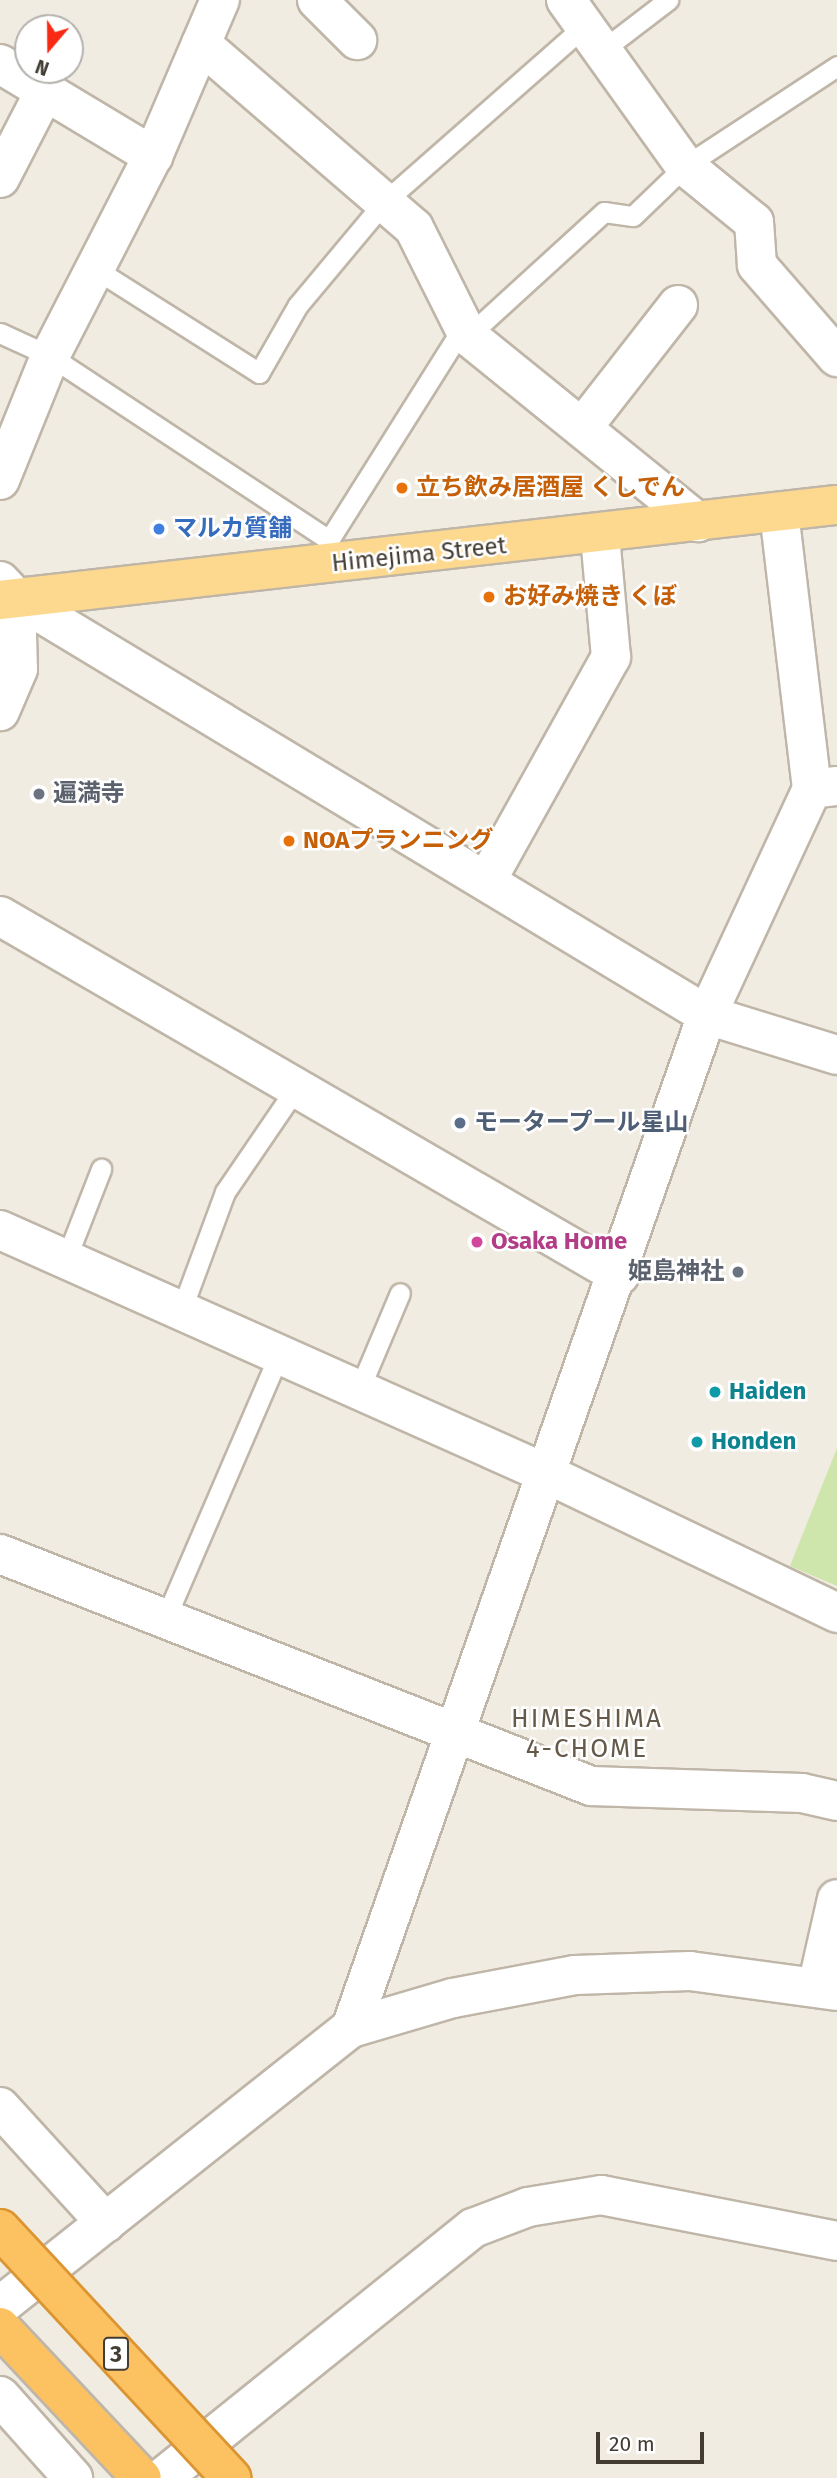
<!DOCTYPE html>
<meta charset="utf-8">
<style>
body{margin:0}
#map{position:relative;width:837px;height:2478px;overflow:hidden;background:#f1ece2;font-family:"Fira Sans","Noto Sans JP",sans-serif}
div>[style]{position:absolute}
.green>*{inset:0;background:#cee6ab}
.roads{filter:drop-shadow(2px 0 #bfb6a8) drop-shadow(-2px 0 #bfb6a8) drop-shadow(0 2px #bfb6a8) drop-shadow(0 -2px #bfb6a8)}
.service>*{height:19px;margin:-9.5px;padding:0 9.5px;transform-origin:9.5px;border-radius:9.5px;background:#fff}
.minor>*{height:38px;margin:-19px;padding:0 19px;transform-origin:19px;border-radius:19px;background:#fff}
.tertiary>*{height:38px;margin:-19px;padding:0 19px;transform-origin:19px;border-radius:19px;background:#fff}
.primary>*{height:38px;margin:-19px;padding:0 19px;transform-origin:19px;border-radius:19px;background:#fdd98f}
.motorway>*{height:38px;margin:-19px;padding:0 19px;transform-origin:19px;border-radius:19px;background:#fcc262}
.bridges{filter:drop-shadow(2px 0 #db9532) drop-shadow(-2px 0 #db9532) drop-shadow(0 2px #db9532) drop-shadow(0 -2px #db9532)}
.motorway-bridge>*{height:38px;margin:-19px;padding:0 19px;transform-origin:19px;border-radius:19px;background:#fcc262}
.dots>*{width:19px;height:19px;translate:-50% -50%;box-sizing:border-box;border:4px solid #fff;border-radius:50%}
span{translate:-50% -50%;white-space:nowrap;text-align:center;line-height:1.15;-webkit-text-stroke:5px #fff;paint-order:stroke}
.shield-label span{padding:2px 5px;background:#fff;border:2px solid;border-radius:5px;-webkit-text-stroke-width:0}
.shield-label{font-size:23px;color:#433c33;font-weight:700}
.food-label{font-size:24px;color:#c56008;font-weight:700}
.left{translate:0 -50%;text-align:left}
.shop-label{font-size:24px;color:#366cbe;font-weight:700}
.street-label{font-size:24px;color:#433c33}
.worship-label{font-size:24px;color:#5b616d;font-weight:700}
.right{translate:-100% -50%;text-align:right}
.service-label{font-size:24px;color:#4e5e75;font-weight:700}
.hotel-label{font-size:24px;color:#b23c85;font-weight:700}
.culture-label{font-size:24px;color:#0d838f;font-weight:700}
.neighbourhood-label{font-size:26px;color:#65594a;letter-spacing:2px}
.north{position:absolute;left:14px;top:14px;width:70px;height:70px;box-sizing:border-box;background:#fff;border:2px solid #b4b1ad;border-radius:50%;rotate:200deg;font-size:19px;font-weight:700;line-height:28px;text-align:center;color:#433c33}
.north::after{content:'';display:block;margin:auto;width:24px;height:32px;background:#f82a13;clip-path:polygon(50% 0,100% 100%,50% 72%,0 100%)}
.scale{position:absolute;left:596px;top:2432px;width:108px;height:32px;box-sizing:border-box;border:4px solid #433c33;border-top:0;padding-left:9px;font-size:21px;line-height:24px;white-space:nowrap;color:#433c33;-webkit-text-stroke:5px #fff;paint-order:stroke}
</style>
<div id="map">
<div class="green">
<div style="clip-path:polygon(837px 1448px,837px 1586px,790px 1566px)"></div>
</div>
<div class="roads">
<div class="service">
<div style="left:600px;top:52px;width:86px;rotate:-37.4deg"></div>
<div style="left:97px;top:270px;width:192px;rotate:32.4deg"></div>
<div style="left:259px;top:373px;width:78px;rotate:-60.2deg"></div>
<div style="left:298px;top:305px;width:134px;rotate:-50.1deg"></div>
<div style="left:384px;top:202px;width:264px;rotate:-41.3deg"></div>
<div style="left:0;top:333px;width:55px;rotate:24.7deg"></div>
<div style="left:50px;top:356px;width:334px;rotate:33.4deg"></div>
<div style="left:468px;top:336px;width:184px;rotate:-42.4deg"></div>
<div style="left:604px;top:212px;width:29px;rotate:8deg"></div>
<div style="left:633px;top:216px;width:72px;rotate:-43.9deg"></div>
<div style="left:685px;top:166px;width:182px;rotate:-33.3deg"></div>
<div style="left:330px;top:552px;width:12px;rotate:-95deg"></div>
<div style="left:329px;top:540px;width:253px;rotate:-57.8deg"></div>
<div style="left:66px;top:1259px;width:97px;rotate:-68.7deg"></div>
<div style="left:181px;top:1311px;width:127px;rotate:-69.7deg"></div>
<div style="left:225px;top:1192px;width:126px;rotate:-55.7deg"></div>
<div style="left:359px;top:1390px;width:105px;rotate:-67.1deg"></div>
<div style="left:166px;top:1617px;width:285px;rotate:-66.7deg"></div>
</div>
<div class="minor">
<div style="left:317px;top:0;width:57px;rotate:45deg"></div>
<div style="left:566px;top:0;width:204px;rotate:54.4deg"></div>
<div style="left:685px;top:166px;width:89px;rotate:39.1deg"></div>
<div style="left:754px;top:222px;width:43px;rotate:86deg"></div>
<div style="left:757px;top:265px;width:122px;rotate:49deg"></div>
<div style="left:201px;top:44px;width:281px;rotate:40.8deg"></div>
<div style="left:414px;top:228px;width:121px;rotate:63.4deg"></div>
<div style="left:468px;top:336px;width:296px;rotate:39deg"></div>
<div style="left:0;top:64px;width:179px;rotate:31deg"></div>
<div style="left:0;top:178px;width:98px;rotate:-62.7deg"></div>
<div style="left:582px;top:428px;width:156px;rotate:-52deg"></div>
<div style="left:0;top:480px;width:134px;rotate:-68deg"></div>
<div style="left:50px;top:356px;width:225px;rotate:-62.8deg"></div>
<div style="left:153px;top:156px;width:170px;rotate:-66.8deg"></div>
<div style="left:779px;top:512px;width:279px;rotate:83.2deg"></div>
<div style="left:0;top:581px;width:23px;rotate:47deg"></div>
<div style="left:16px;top:598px;width:71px;rotate:88.4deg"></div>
<div style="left:18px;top:669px;width:46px;rotate:113.2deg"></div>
<div style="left:488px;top:878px;width:253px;rotate:-60.9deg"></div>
<div style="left:611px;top:657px;width:122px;rotate:-95.2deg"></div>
<div style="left:0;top:916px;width:716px;rotate:30.11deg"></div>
<div style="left:0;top:1230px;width:597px;rotate:24.03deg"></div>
<div style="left:545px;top:1473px;width:324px;rotate:25.6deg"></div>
<div style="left:0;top:1554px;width:635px;rotate:21.43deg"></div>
<div style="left:591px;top:1786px;width:211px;rotate:1.9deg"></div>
<div style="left:802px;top:1793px;width:36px;rotate:13deg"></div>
<div style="left:351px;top:2028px;width:1074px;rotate:-70.64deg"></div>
<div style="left:707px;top:1015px;width:249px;rotate:-65.1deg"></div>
<div style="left:812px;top:789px;width:25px;rotate:-7deg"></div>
<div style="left:0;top:2107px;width:157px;rotate:47.6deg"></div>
<div style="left:0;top:2306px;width:448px;rotate:-38.4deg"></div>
<div style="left:351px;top:2028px;width:106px;rotate:-16.4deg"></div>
<div style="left:453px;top:1998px;width:124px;rotate:-10.7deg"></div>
<div style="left:575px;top:1975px;width:115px;rotate:-2deg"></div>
<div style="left:690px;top:1971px;width:148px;rotate:7.7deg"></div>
<div style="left:162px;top:2478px;width:399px;rotate:-38.8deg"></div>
<div style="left:473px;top:2228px;width:59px;rotate:-20.9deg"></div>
<div style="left:528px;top:2207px;width:74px;rotate:-9.3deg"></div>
<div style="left:601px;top:2195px;width:240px;rotate:11deg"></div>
</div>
<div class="tertiary">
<div style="left:16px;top:598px;width:807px;rotate:31.11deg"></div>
<div style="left:707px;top:1015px;width:136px;rotate:17.1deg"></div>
<div style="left:817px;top:1987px;width:90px;rotate:-77.2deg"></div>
<div style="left:0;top:2396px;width:110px;rotate:48.3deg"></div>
</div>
<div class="primary">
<div style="left:0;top:600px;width:842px;rotate:-6.48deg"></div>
</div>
<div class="motorway">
<div style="left:0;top:2327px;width:207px;rotate:46.8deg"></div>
</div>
</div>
<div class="bridges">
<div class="motorway-bridge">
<div style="left:0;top:2229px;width:340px;rotate:47.1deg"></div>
</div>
</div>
<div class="dots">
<div style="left:402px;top:488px;background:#e8710a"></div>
<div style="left:159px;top:529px;background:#3f7fe0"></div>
<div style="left:489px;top:597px;background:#e8710a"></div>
<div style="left:39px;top:794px;background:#6b7280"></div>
<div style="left:289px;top:841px;background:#e8710a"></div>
<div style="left:460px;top:1123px;background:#5c6f8a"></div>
<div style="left:477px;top:1242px;background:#d1479c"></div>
<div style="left:738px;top:1272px;background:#6b7280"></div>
<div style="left:715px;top:1392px;background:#0f9aa8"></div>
<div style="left:697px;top:1442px;background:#0f9aa8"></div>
</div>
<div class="shield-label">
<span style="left:116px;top:2354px">3</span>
</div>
<div class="food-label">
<span class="left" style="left:416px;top:488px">立ち飲み居酒屋 くしでん</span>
<span class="left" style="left:503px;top:597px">お好み焼き くぼ</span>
<span class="left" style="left:303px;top:841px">NOAプランニング</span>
</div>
<div class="shop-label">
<span class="left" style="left:173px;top:529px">マルカ質舗</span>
</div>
<div class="street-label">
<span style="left:419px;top:555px;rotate:-6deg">Himejima Street</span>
</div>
<div class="worship-label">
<span class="left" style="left:53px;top:794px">遍満寺</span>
<span class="right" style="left:724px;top:1272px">姫島神社</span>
</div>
<div class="service-label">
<span class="left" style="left:474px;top:1123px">モータープール星山</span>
</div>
<div class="hotel-label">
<span class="left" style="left:491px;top:1242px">Osaka Home</span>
</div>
<div class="culture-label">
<span class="left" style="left:729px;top:1392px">Haiden</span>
<span class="left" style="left:711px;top:1442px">Honden</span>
</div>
<div class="neighbourhood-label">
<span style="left:587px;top:1734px">HIMESHIMA<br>4-CHOME</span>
</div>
<div class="north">N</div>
<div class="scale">20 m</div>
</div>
